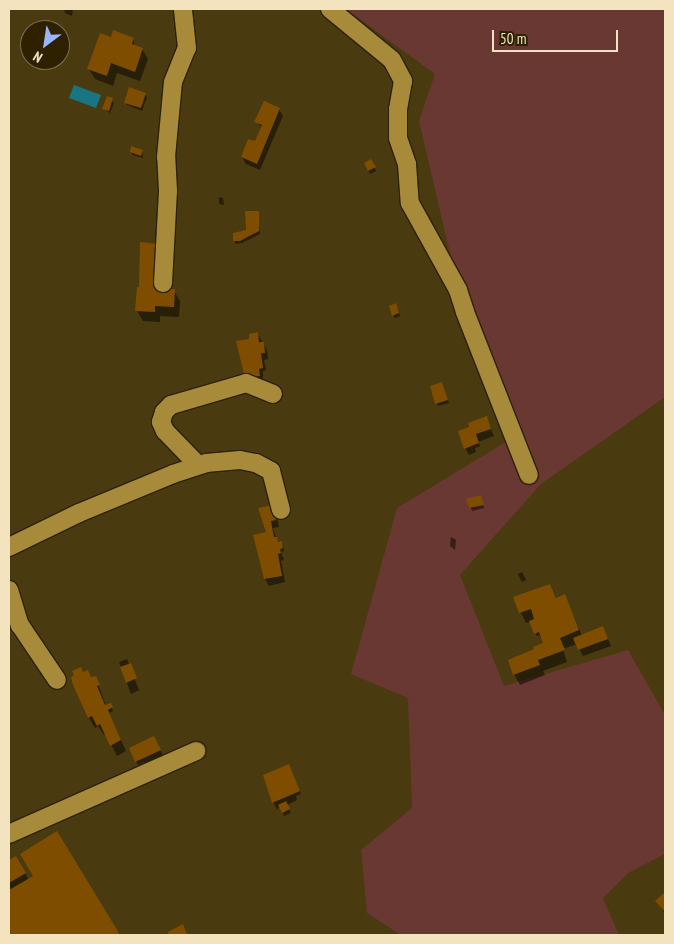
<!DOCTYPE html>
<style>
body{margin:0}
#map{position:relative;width:674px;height:944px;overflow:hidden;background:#4a3a0f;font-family:"PT Sans Narrow",sans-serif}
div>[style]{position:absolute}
.green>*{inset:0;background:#693832}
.water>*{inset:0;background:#187682}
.shadow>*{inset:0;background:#0007}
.building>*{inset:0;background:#7f4d00}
.roads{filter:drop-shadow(1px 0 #2b2209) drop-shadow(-1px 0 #2b2209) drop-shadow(0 1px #2b2209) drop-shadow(0 -1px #2b2209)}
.minor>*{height:18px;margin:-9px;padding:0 9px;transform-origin:9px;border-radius:9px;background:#a88a3b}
span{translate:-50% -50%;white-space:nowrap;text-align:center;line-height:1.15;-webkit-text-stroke:4.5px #2d2100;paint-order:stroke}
.frame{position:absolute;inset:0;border:10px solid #f3e3be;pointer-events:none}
.north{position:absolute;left:20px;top:20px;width:50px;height:50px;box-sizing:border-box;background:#2d2100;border:1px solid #7c6f4c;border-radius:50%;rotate:211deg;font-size:14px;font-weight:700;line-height:20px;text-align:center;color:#f3e3be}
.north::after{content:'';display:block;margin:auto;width:18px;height:22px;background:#9ab5fd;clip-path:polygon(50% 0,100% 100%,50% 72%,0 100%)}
.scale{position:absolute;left:492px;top:30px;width:126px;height:22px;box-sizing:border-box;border:2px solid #f3e3be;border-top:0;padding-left:6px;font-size:15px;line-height:18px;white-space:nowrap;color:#f3e3be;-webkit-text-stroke:4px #2d2100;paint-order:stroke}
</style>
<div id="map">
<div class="green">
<div style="clip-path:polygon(346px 9px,665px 9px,665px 397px,541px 484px,460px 575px,504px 686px,628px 650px,665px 715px,665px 854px,628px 873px,603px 898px,619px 935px,401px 935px,367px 913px,361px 850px,412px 808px,408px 698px,351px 674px,397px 508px,511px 439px,453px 266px,419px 121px,435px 74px)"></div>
</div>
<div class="water">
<div style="clip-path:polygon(74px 85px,101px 95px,96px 108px,69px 98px)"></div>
</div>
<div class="shadow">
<div style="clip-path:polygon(64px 9px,73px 9px,72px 16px,65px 13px)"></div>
<div style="clip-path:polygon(134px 39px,134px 46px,142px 49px,148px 59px,140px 81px,117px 73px,113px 86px,95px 79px,89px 69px)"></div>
<div style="clip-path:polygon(145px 94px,147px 97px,142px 111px,127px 105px,125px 102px)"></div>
<div style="clip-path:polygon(107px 98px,114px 103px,110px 113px,104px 109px)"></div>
<div style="clip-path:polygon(279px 109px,283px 116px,260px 170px,246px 164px,242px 157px,256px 143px,262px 127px,256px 122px)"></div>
<div style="clip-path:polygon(142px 151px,143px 158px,133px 155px,131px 152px)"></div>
<div style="clip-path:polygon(371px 161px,376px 171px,370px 174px,365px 163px)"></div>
<div style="clip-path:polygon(219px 197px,223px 198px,224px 205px,219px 204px)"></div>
<div style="clip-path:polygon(258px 212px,260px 234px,242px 243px,236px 244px,234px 241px,247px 231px)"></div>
<div style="clip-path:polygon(141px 244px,160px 290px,174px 291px,180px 301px,179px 317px,160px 316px,160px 322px,143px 321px,137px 311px,140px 289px)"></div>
<div style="clip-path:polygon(397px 308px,400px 316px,395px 318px,393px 315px)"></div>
<div style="clip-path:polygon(257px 333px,267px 350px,268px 359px,264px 360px,266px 370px,263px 371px,263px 382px,250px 384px,251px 340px)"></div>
<div style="clip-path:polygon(443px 386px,449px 403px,438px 406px,431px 387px)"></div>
<div style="clip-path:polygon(486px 418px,494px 436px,478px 442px,480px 446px,475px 448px,476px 452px,469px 455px,465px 448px)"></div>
<div style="clip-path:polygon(468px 500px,482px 500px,484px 508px,472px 511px)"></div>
<div style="clip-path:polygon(260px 509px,276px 513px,279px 527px,273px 528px,278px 543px,281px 542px,283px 545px,284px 551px,281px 552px,284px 560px,281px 561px,285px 582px,269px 586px,265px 579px,255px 536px,267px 533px)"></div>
<div style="clip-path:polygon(451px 537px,456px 540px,455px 550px,450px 546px)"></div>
<div style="clip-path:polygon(522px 572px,526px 580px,522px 582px,518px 574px)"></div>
<div style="clip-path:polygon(550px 585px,557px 599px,565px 596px,582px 636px,603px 628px,611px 646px,583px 656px,577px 644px,563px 649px,567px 662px,543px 671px,545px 675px,520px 685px,514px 674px,529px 653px,545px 644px,541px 635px,537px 636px,530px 622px,526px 623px,514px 598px)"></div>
<div style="clip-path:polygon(127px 659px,139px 690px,131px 694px,119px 662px)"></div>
<div style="clip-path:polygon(83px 673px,92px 679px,96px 678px,106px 706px,110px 704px,113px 711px,109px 713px,126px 751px,117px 756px,106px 734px,104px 735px,98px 726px,95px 728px,89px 718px)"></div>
<div style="clip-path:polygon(157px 744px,164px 757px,146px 766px,144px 762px,138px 765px,130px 749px)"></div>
<div style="clip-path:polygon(292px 772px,301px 794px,296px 796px,297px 800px,287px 805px,291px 813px,284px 816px,281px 807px,277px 809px,273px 802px)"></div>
<div style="clip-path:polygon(57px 832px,119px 935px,9px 935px,9px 862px,15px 857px,29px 880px,35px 876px)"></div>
<div style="clip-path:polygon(665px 894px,665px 914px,657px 901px)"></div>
</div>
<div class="building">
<div style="clip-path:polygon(113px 30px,134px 38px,132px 44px,143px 48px,135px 72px,111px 63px,107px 76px,87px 69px,100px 33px,111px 37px)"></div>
<div style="clip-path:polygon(129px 87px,146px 93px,141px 108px,124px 103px)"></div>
<div style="clip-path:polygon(107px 96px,113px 98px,109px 111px,102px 109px)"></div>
<div style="clip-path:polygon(264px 101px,280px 108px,257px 164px,241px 157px,248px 139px,255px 141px,262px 125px,254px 122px)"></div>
<div style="clip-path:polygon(131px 146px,143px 150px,141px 156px,130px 152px)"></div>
<div style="clip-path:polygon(371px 159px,376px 167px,368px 171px,364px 163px)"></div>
<div style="clip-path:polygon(245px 211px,259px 211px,259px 231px,240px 241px,233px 241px,233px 233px,246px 230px)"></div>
<div style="clip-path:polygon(140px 242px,158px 244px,154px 288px,175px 289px,174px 307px,155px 306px,155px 312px,135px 311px,137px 287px,139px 287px)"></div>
<div style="clip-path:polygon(396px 303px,399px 313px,392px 316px,389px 306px)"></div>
<div style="clip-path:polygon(258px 332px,259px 342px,264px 342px,265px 353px,261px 353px,263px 368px,259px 369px,260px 376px,245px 378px,236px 341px,249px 339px,249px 334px)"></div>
<div style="clip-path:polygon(442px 382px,448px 400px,435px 404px,430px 386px)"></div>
<div style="clip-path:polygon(487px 416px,491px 429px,476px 434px,479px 443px,464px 449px,458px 431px,469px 427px,468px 423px)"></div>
<div style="clip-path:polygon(481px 495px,484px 505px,469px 508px,466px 499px)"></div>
<div style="clip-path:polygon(273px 505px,276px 520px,271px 521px,274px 537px,277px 537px,278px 542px,282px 541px,283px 548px,280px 549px,281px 553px,278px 554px,282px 576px,264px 579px,253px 535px,266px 532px,258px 508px)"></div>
<div style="clip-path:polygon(550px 584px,556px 598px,565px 594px,579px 630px,560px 638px,565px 650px,538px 660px,540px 665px,513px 675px,508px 660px,527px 652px,534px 649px,533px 647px,543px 643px,539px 632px,534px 634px,529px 621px,534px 619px,531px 609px,519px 613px,513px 597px)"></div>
<div style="clip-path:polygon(603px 626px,608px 639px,578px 650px,573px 638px)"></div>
<div style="clip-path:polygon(131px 663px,137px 678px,126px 683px,120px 667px)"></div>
<div style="clip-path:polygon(81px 667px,83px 672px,88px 670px,91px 677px,96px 676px,100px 685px,97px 686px,105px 705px,111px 703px,113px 707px,108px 710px,121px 740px,110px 746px,100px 724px,97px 726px,92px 716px,88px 718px,73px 685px,71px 677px,74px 675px,72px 671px)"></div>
<div style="clip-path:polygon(154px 736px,161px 750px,135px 762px,129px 748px)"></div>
<div style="clip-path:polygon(289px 764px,300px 791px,272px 803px,263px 775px)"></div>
<div style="clip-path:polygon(286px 801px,290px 809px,282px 813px,278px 805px)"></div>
<div style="clip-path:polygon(57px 831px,119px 933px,116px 935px,9px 935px,9px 890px,33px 876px,20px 854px)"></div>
<div style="clip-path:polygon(16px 856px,26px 873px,9px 883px,9px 860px)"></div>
<div style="clip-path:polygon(665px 892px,665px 912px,655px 901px)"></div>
<div style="clip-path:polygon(183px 924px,187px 935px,169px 935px,168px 932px)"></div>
</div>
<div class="roads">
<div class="minor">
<div style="left:330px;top:9px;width:80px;rotate:39.4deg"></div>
<div style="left:392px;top:60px;width:24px;rotate:62deg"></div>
<div style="left:403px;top:81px;width:28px;rotate:100deg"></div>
<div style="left:398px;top:109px;width:29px;rotate:90deg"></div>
<div style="left:398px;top:138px;width:28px;rotate:71deg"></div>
<div style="left:407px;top:164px;width:39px;rotate:86deg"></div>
<div style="left:410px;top:203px;width:99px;rotate:61.1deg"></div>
<div style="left:458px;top:290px;width:23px;rotate:72deg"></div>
<div style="left:465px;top:312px;width:175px;rotate:68.6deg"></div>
<div style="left:163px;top:283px;width:92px;rotate:-86.9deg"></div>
<div style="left:168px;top:191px;width:34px;rotate:-93deg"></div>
<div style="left:166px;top:157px;width:75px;rotate:-84.7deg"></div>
<div style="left:173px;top:82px;width:37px;rotate:-68deg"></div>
<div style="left:187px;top:48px;width:39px;rotate:-96deg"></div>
<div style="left:198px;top:465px;width:47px;rotate:-134.1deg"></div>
<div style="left:165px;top:431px;width:10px;rotate:-114deg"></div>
<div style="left:161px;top:422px;width:10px;rotate:-73deg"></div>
<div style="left:164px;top:412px;width:10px;rotate:-45deg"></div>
<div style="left:171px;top:405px;width:78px;rotate:-16.3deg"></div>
<div style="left:246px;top:383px;width:29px;rotate:22deg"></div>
<div style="left:9px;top:547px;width:78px;rotate:-25.9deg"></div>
<div style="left:79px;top:513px;width:102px;rotate:-22.5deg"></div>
<div style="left:173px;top:474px;width:35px;rotate:-18deg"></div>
<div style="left:206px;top:463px;width:34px;rotate:-5deg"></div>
<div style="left:240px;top:460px;width:16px;rotate:11deg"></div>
<div style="left:256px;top:463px;width:17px;rotate:28deg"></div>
<div style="left:271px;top:471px;width:40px;rotate:75.6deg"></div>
<div style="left:9px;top:590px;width:37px;rotate:73deg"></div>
<div style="left:20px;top:625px;width:66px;rotate:56.1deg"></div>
<div style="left:9px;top:834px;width:205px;rotate:-23.9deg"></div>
</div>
</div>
<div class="frame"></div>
<div class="north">N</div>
<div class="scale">50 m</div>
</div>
